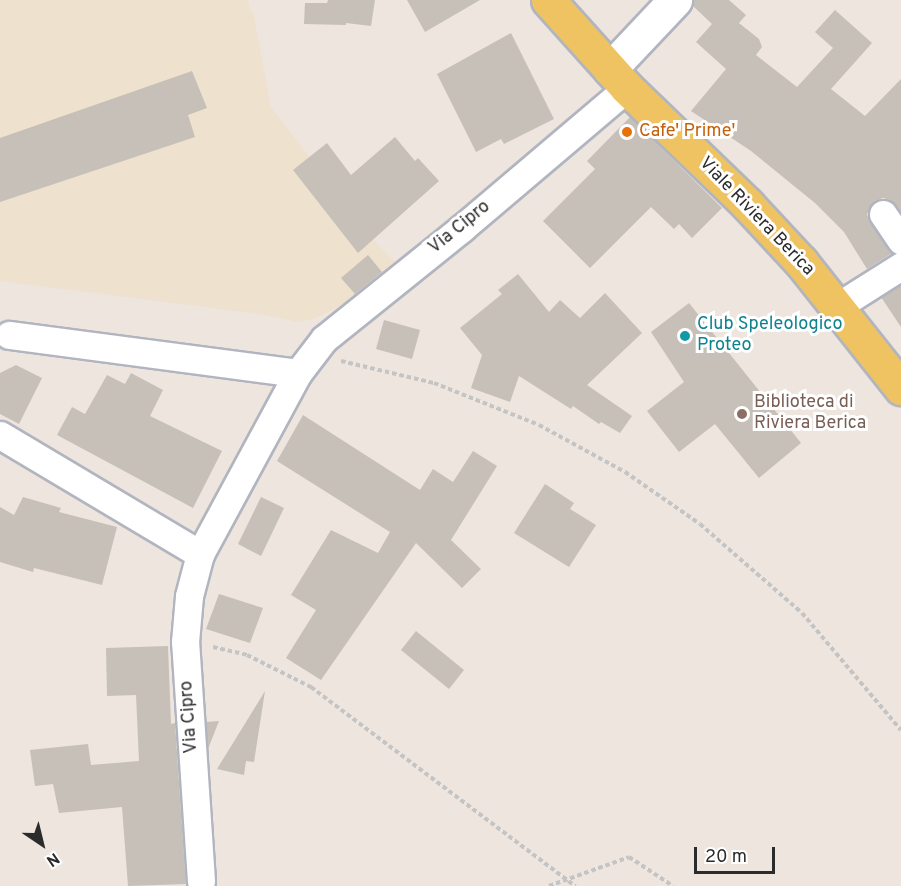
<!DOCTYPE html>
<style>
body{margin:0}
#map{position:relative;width:901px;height:886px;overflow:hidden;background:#ede5de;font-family:Overpass,sans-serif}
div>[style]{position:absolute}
.education>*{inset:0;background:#eee1ce}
.building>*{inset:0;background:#c6c0b9}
.path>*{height:4px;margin-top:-2px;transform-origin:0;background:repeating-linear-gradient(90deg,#c4c4c4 0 4.5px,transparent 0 7.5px)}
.roads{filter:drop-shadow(2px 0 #b1b5bf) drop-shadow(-2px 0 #b1b5bf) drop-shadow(0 2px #b1b5bf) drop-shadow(0 -2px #b1b5bf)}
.street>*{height:27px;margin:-13.5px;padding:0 13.5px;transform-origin:13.5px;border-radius:13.5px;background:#fff}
.secondary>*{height:33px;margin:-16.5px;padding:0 16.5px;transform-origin:16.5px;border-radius:16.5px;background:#fff}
.primary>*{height:33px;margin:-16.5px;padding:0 16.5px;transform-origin:16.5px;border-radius:16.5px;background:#efc361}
.dots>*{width:16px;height:16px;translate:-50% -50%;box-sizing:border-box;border:3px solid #fff;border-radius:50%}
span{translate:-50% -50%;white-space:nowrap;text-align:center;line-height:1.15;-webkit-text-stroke:6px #fff;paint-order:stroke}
.food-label{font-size:18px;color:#c56008}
.left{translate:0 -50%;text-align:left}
.street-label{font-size:18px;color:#2b2b2b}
.culture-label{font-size:18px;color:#0d838f}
.education-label{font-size:18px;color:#785e54}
.north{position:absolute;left:12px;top:814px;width:60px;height:60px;-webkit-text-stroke:4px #fff;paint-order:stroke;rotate:145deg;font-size:16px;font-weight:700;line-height:24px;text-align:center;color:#2b2b2b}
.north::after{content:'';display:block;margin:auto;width:21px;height:27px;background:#2b2b2b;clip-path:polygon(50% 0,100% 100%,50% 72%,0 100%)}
.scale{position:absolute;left:694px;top:847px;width:81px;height:27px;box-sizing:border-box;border:3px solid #2b2b2b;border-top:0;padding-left:8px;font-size:18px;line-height:21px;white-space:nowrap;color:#2b2b2b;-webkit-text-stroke:4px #fff;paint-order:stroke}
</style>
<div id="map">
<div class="education">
<div style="clip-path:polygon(0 0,248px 0,250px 12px,253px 12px,271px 107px,374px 241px,397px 264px,350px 301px,316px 318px,299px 322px,260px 314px,0 281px)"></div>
</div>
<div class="building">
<div style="clip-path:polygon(328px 0,375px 0,371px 26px,346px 23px,346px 25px,304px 24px,305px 3px,327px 3px)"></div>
<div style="clip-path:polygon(407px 0,480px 0,425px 32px)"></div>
<div style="clip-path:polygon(693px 0,729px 0,746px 15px,739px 23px,759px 39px,762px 47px,756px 55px,797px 87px,833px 48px,815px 32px,835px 10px,872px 43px,831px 89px,865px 116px,901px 79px,901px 213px,890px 200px,883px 198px,874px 201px,867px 214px,870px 223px,892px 253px,867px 269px,844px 232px,815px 203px,751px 151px,691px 111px,726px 69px,696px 42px,712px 24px,693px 6px)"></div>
<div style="clip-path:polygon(511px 33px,554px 119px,504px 144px,501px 139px,476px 152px,437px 74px)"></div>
<div style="clip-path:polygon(192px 71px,207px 108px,188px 115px,195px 137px,0 202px,0 138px)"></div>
<div style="clip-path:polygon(630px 117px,722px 208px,692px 238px,679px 224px,674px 229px,651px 207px,590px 268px,543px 221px,595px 169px,587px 161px)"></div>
<div style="clip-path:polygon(395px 137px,415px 161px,418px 158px,439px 181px,358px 253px,293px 170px,327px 143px,351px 175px)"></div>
<div style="clip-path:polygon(368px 255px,382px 272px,355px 294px,341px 278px)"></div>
<div style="clip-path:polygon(518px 274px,549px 312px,560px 300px,580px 318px,605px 293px,642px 333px,587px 385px,632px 416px,620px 433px,601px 422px,599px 424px,573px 406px,571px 409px,519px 376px,510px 402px,471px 388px,482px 355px,460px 328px,502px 294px,498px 290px)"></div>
<div style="clip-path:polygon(901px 285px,901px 327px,881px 297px)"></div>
<div style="clip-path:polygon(689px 303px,801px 443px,759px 478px,715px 424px,679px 452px,647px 411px,684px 382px,651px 332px)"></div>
<div style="clip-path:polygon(384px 320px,420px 330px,412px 359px,376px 349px)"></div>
<div style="clip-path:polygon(16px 365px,42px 378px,19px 424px,0 414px,0 373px)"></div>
<div style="clip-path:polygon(131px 373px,163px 390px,150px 416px,222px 451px,193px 508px,57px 435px,72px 407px,85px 414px,107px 375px,125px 384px)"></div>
<div style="clip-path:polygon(303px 415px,420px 490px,433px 469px,453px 482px,473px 451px,497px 466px,451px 540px,481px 569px,462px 588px,416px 543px,321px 680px,286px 658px,316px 610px,291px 595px,331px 530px,378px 553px,390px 532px,277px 461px)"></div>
<div style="clip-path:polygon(545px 484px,574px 503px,570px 509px,596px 525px,569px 567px,514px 533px)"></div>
<div style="clip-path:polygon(23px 497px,61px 508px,59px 512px,117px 527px,102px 585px,34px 568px,33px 572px,0 562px,0 507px,14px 515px)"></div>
<div style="clip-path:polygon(261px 497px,284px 508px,261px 556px,238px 544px)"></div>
<div style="clip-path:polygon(219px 594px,263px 608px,250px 643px,206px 629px)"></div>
<div style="clip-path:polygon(416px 631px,464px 670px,449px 689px,401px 650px)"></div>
<div style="clip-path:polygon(168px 646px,171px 724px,175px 723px,186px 884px,128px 886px,122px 807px,59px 813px,53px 784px,35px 786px,30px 750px,88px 744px,91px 765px,139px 761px,136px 695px,107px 696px,106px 648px)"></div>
<div style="clip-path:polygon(265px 691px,254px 762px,246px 761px,244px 775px,217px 769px)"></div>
<div style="clip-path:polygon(219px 721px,208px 749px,206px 722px)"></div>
</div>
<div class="path">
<div style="left:341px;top:361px;width:96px;rotate:13.3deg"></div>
<div style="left:434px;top:383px;width:113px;rotate:21.8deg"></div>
<div style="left:539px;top:425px;width:98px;rotate:28.7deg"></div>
<div style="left:625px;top:472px;width:91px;rotate:34.7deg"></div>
<div style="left:700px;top:524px;width:135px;rotate:41.1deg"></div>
<div style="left:802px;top:613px;width:153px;rotate:49.8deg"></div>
<div style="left:213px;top:647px;width:35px;rotate:13deg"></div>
<div style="left:247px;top:655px;width:72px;rotate:26.6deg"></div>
<div style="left:311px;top:687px;width:331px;rotate:37deg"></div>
<div style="left:549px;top:886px;width:85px;rotate:-19.9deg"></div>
<div style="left:629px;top:857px;width:53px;rotate:33.4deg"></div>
</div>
<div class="roads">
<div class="street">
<div style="left:883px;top:214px;width:32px;rotate:56deg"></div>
<div style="left:838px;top:306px;width:75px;rotate:-32.4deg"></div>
<div style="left:9px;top:335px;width:291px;rotate:7.5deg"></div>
<div style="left:0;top:435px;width:233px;rotate:30.8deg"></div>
<div style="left:201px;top:881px;width:240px;rotate:-93.8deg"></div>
<div style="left:185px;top:642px;width:46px;rotate:-85deg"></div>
<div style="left:189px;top:596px;width:43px;rotate:-75.3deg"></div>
<div style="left:200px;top:554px;width:206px;rotate:-61.6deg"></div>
<div style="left:298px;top:373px;width:43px;rotate:-52.6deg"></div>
<div style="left:324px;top:339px;width:177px;rotate:-38.8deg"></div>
<div style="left:462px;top:228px;width:216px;rotate:-40.3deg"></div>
</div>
<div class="secondary">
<div style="left:610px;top:69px;width:95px;rotate:-46.7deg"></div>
</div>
<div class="primary">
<div style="left:548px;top:0;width:118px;rotate:48.1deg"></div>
<div style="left:627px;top:88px;width:168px;rotate:44deg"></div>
<div style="left:748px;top:205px;width:78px;rotate:47.1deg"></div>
<div style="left:801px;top:262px;width:161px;rotate:51.6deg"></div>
</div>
</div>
<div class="dots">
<div style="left:627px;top:132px;background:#e8710a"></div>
<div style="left:685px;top:336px;background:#0f9aa8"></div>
<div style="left:742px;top:414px;background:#8d6e63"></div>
</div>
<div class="food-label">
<span class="left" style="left:639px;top:132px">Cafe' Prime'</span>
</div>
<div class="street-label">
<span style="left:756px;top:217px;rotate:46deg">Viale Riviera Berica</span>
<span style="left:460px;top:228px;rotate:-39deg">Via Cipro</span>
<span style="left:190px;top:717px;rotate:-94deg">Via Cipro</span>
</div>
<div class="culture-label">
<span class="left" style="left:697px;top:336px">Club Speleologico<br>Proteo</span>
</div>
<div class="education-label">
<span class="left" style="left:754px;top:414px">Biblioteca di<br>Riviera Berica</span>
</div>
<div class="north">N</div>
<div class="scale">20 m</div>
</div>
